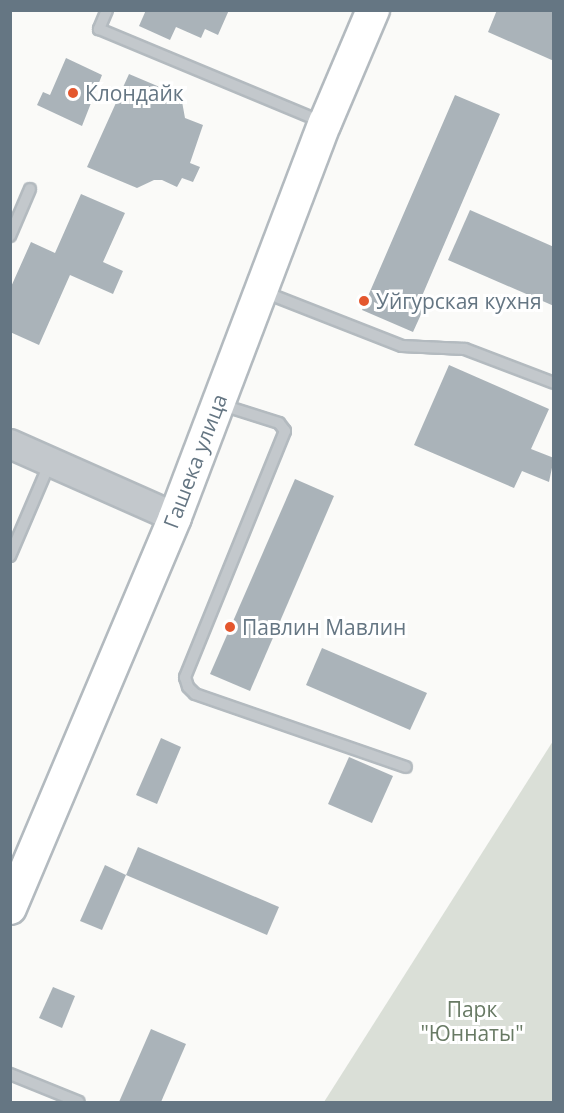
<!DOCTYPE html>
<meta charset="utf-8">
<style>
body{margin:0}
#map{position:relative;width:564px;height:1113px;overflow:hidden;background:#fafaf8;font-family:"Open Sans",sans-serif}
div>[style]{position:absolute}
.green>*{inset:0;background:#dadfd7}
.building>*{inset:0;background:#aab3b9}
.roads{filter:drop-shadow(2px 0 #b3babf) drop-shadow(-2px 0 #b3babf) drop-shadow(0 2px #b3babf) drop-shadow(0 -2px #b3babf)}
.service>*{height:10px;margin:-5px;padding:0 5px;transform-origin:5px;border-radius:5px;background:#c3c8cc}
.tertiary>*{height:28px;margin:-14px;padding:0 14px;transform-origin:14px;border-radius:14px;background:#c3c8cc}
.secondary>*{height:32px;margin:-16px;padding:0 16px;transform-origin:16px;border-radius:16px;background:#fff}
.dots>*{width:16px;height:16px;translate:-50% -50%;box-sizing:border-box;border:3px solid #fff;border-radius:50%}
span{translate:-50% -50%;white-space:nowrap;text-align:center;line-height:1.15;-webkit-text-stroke:6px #fff;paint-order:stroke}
.poi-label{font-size:21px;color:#657683}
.left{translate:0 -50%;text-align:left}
.street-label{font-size:21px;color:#657683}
.park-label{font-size:21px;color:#687a64}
.frame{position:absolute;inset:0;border:12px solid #657683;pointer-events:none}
</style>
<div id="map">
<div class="green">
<div style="clip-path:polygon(553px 741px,553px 1102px,324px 1102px)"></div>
</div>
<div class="building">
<div style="clip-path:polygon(146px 10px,229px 10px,218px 35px,205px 29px,201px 38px,176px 27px,170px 40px,139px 26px)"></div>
<div style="clip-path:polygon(497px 10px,554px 10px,554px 61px,488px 32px)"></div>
<div style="clip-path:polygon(66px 58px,102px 75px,82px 126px,37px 105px,43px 92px,50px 95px)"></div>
<div style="clip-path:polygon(129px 74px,181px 96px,185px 118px,203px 125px,190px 163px,200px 167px,193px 182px,182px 178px,177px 187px,162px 180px,154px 180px,137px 188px,87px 167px)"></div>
<div style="clip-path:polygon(455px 95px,500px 114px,422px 296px,428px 299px,413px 332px,362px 310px)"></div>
<div style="clip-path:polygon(81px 194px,125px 213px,103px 262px,123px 271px,113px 294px,70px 275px,39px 345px,10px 332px,10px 289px,31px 242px,55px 253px)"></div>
<div style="clip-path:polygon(470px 210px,554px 247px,554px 306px,448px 260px)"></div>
<div style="clip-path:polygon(449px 365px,549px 409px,531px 449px,554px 458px,549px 482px,522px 471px,514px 488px,414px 445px)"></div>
<div style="clip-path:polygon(295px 479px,334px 496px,250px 691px,210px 674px)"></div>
<div style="clip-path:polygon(322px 648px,427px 693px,410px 730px,306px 685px)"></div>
<div style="clip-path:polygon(161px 738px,181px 747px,157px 804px,136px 795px)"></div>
<div style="clip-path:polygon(349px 757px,393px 776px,372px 823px,328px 804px)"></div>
<div style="clip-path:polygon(138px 847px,279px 907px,267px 935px,126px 875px)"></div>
<div style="clip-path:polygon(105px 865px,126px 875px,102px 930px,80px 921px)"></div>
<div style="clip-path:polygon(53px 987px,75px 996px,62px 1028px,39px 1018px)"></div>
<div style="clip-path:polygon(151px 1029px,186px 1044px,161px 1102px,119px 1102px)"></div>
</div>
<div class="roads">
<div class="service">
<div style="left:107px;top:10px;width:21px;rotate:113deg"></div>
<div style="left:99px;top:29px;width:242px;rotate:22.6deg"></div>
<div style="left:10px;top:236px;width:51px;rotate:-66.9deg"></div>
<div style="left:264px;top:292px;width:148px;rotate:21.4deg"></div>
<div style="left:402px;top:346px;width:63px;rotate:2.7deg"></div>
<div style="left:465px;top:349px;width:95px;rotate:20.9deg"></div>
<div style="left:219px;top:404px;width:63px;rotate:17.6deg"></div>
<div style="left:279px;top:423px;width:10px;rotate:53deg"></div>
<div style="left:285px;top:431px;width:266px;rotate:112.1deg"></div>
<div style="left:185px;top:677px;width:10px;rotate:73deg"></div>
<div style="left:188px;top:687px;width:10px;rotate:45deg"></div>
<div style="left:195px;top:694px;width:223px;rotate:19.1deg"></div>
<div style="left:10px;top:556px;width:102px;rotate:-66.9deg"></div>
<div style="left:10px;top:1074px;width:74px;rotate:22.1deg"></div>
</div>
<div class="tertiary">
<div style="left:10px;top:444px;width:180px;rotate:23.9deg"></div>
</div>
<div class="secondary">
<div style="left:10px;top:908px;width:424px;rotate:-67.1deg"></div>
<div style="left:175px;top:517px;width:422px;rotate:-69.2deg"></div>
<div style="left:325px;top:123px;width:123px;rotate:-67deg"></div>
</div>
</div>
<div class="dots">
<div style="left:73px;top:93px;background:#e4572e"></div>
<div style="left:364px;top:301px;background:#e4572e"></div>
<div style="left:230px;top:627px;background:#e4572e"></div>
</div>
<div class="poi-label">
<span class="left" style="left:85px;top:93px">Клондайк</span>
<span class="left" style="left:376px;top:301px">Уйгурская кухня</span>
<span class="left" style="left:242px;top:627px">Павлин Мавлин</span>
</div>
<div class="street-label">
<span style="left:195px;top:461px;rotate:-69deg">Гашека улица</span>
</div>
<div class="park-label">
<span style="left:472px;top:1021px">Парк<br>"Юннаты"</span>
</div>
<div class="frame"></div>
</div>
